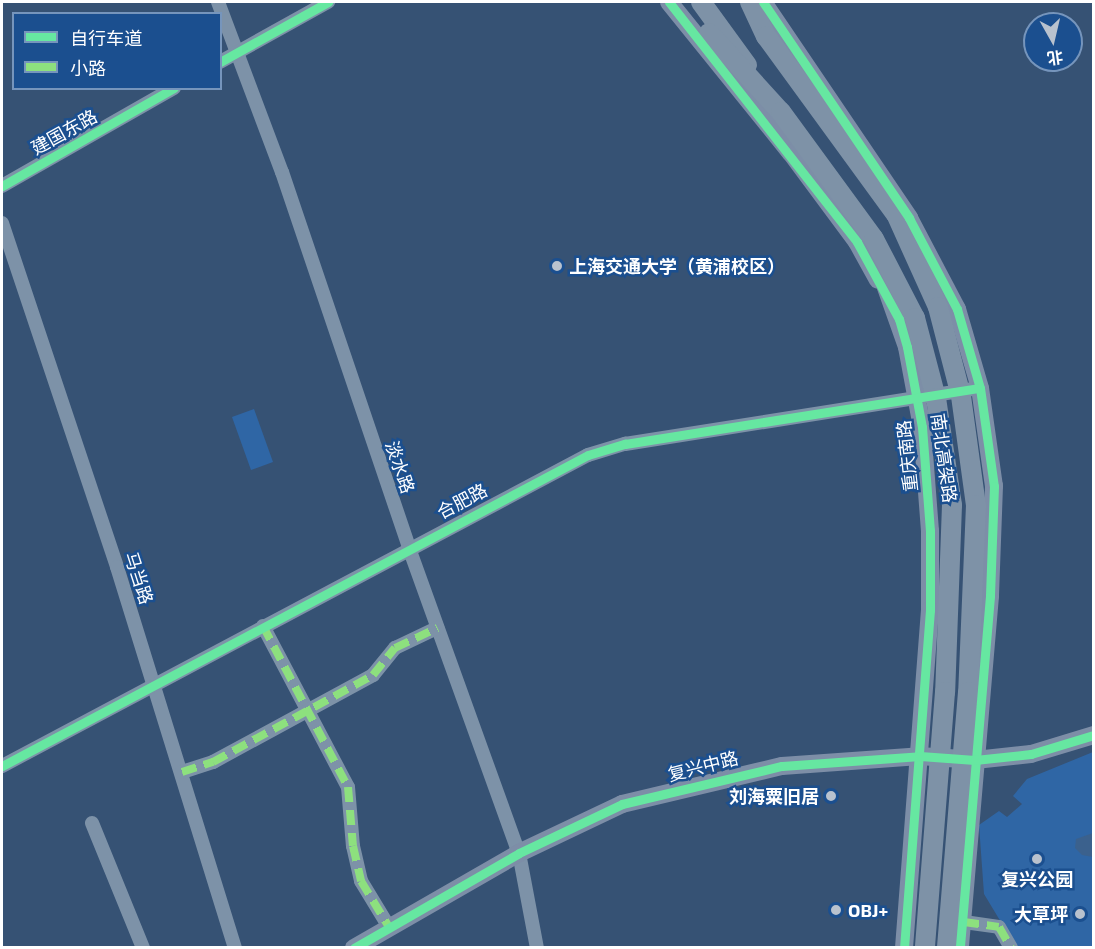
<!DOCTYPE html>
<meta charset="utf-8">
<style>
body{margin:0}
#map{position:relative;width:1095px;height:949px;overflow:hidden;background:#365274;font-family:"Exo 2","Noto Sans SC",sans-serif}
div>[style]{position:absolute}
.green>*{inset:0;background:#2f66a5}
.water>*{inset:0;background:#3b618d}
.minor>*{height:14px;margin:-7px;padding:0 7px;transform-origin:7px;border-radius:7px;background:#7d92a8}
.major>*{height:18px;margin:-9px;padding:0 9px;transform-origin:9px;border-radius:9px;background:#7d8ea7}
.highway>*{height:20px;margin:-10px;padding:0 10px;transform-origin:10px;border-radius:10px;background:#7e92a7}
.highway-bridge>*{height:20px;margin:-10px;padding:0 10px;transform-origin:10px;border-radius:10px;background:#7e92a7}
.quiet>*{height:8px;margin-top:-4px;transform-origin:0;background:repeating-linear-gradient(90deg,#8de07e 0 15px,transparent 0 23px)}
.cycleway>*{height:9px;margin:-4.5px;padding:0 4.5px;transform-origin:4.5px;border-radius:4.5px;background:#66e7a1}
.dots>*{width:16px;height:16px;translate:-50% -50%;box-sizing:border-box;border:3px solid #1b4f8f;border-radius:50%}
span{translate:-50% -50%;white-space:nowrap;text-align:center;line-height:1.15;-webkit-text-stroke:5px #1b4f8f;paint-order:stroke}
.street-label{font-size:18px;color:#fff}
.poi-label{font-size:18px;color:#fff;font-weight:700}
.left{translate:0 -50%;text-align:left}
.right{translate:-100% -50%;text-align:right}
.frame{position:absolute;inset:0;border:3px solid #fff;pointer-events:none}
.legend{position:absolute;left:12px;top:12px;width:210px;height:78px;box-sizing:border-box;background:#1b4f8f;border:2px solid #7695bc;margin:0;padding:8px 10px;list-style:none;font-size:18px;color:#fff}
.legend li{display:flex;align-items:center;gap:12px;height:30px}
.legend b{width:30px;border:2px solid #7695bc}
.north{position:absolute;left:1023px;top:12px;width:60px;height:60px;box-sizing:border-box;background:#1b4f8f;border:2px solid #7695bc;border-radius:50%;rotate:172deg;font-size:16px;font-weight:700;line-height:24px;text-align:center;color:#fff}
.north::after{content:'';display:block;margin:auto;width:21px;height:27px;background:#b9c2ce;clip-path:polygon(50% 0,100% 100%,50% 72%,0 100%)}
</style>
<div id="map">
<div class="green">
<div style="clip-path:polygon(254px 409px,273px 462px,251px 470px,232px 417px)"></div>
<div style="clip-path:polygon(1093px 752px,1093px 947px,1016px 947px,984px 894px,979px 825px,999px 811px,1007px 817px,1022px 804px,1013px 796px,1027px 779px)"></div>
</div>
<div class="water">
<div style="clip-path:polygon(1093px 833px,1093px 857px,1082px 855px,1075px 848px,1076px 839px)"></div>
</div>
<div class="minor">
<div style="left:218px;top:2px;width:182px;rotate:69.4deg"></div>
<div style="left:282px;top:172px;width:397px;rotate:71.3deg"></div>
<div style="left:409px;top:548px;width:324px;rotate:70.2deg"></div>
<div style="left:519px;top:853px;width:97px;rotate:79.3deg"></div>
<div style="left:220px;top:62px;width:124px;rotate:-29.1deg"></div>
<div style="left:2px;top:186px;width:198px;rotate:-29.7deg"></div>
<div style="left:2px;top:223px;width:363px;rotate:71.5deg"></div>
<div style="left:117px;top:567px;width:399px;rotate:72.8deg"></div>
<div style="left:263px;top:626px;width:182px;rotate:62.2deg"></div>
<div style="left:348px;top:787px;width:59px;rotate:85.2deg"></div>
<div style="left:353px;top:846px;width:36px;rotate:77deg"></div>
<div style="left:361px;top:881px;width:54px;rotate:58.7deg"></div>
<div style="left:2px;top:766px;width:663px;rotate:-27.96deg"></div>
<div style="left:588px;top:455px;width:39px;rotate:-17deg"></div>
<div style="left:625px;top:444px;width:359px;rotate:-9deg"></div>
<div style="left:182px;top:772px;width:33px;rotate:-18deg"></div>
<div style="left:213px;top:762px;width:182px;rotate:-28.5deg"></div>
<div style="left:373px;top:675px;width:35px;rotate:-51deg"></div>
<div style="left:395px;top:648px;width:47px;rotate:-25.5deg"></div>
<div style="left:92px;top:823px;width:135px;rotate:67.8deg"></div>
<div style="left:964px;top:922px;width:35px;rotate:8deg"></div>
<div style="left:999px;top:927px;width:24px;rotate:60deg"></div>
</div>
<div class="major">
<div style="left:669px;top:2px;width:194px;rotate:51.1deg"></div>
<div style="left:791px;top:153px;width:111px;rotate:53.4deg"></div>
<div style="left:857px;top:242px;width:43px;rotate:61.1deg"></div>
<div style="left:763px;top:2px;width:261px;rotate:55.9deg"></div>
<div style="left:909px;top:218px;width:103px;rotate:62.2deg"></div>
<div style="left:957px;top:309px;width:82px;rotate:73.8deg"></div>
<div style="left:980px;top:388px;width:99px;rotate:81.9deg"></div>
<div style="left:994px;top:486px;width:110px;rotate:92.1deg"></div>
<div style="left:990px;top:596px;width:353px;rotate:94.9deg"></div>
<div style="left:878px;top:265px;width:87px;rotate:70.5deg"></div>
<div style="left:907px;top:347px;width:81px;rotate:79.4deg"></div>
<div style="left:922px;top:427px;width:104px;rotate:85.6deg"></div>
<div style="left:930px;top:531px;width:79px;rotate:90deg"></div>
<div style="left:930px;top:610px;width:339px;rotate:94.4deg"></div>
<div style="left:354px;top:948px;width:190px;rotate:-29.9deg"></div>
<div style="left:519px;top:853px;width:114px;rotate:-25.4deg"></div>
<div style="left:622px;top:804px;width:164px;rotate:-13.4deg"></div>
<div style="left:782px;top:766px;width:138px;rotate:-4.1deg"></div>
<div style="left:920px;top:756px;width:55px;rotate:4.2deg"></div>
<div style="left:975px;top:760px;width:56px;rotate:-6.1deg"></div>
<div style="left:1031px;top:754px;width:66px;rotate:-16.8deg"></div>
</div>
<div class="highway">
<div style="left:701px;top:2px;width:78px;rotate:53.9deg"></div>
</div>
<div class="highway-bridge">
<div style="left:750px;top:2px;width:38px;rotate:65deg"></div>
<div style="left:766px;top:36px;width:220px;rotate:53.9deg"></div>
<div style="left:896px;top:214px;width:102px;rotate:65.7deg"></div>
<div style="left:938px;top:307px;width:92px;rotate:75.5deg"></div>
<div style="left:961px;top:396px;width:110px;rotate:82.2deg"></div>
<div style="left:976px;top:505px;width:187px;rotate:92.4deg"></div>
<div style="left:968px;top:692px;width:257px;rotate:94.7deg"></div>
<div style="left:709px;top:33px;width:107px;rotate:47.7deg"></div>
<div style="left:781px;top:112px;width:157px;rotate:53.8deg"></div>
<div style="left:874px;top:239px;width:89px;rotate:62.6deg"></div>
<div style="left:915px;top:318px;width:83px;rotate:75.3deg"></div>
<div style="left:936px;top:398px;width:108px;rotate:81.5deg"></div>
<div style="left:952px;top:505px;width:187px;rotate:92.1deg"></div>
<div style="left:945px;top:692px;width:257px;rotate:94.5deg"></div>
</div>
<div class="quiet">
<div style="left:263px;top:626px;width:182px;rotate:62.2deg"></div>
<div style="left:348px;top:787px;width:59px;rotate:85.2deg"></div>
<div style="left:353px;top:846px;width:36px;rotate:77deg"></div>
<div style="left:361px;top:881px;width:54px;rotate:58.7deg"></div>
<div style="left:182px;top:772px;width:33px;rotate:-18deg"></div>
<div style="left:213px;top:762px;width:182px;rotate:-28.5deg"></div>
<div style="left:373px;top:675px;width:35px;rotate:-51deg"></div>
<div style="left:395px;top:648px;width:47px;rotate:-25.5deg"></div>
<div style="left:964px;top:922px;width:35px;rotate:8deg"></div>
<div style="left:999px;top:927px;width:24px;rotate:60deg"></div>
</div>
<div class="cycleway">
<div style="left:669px;top:2px;width:305px;rotate:51.9deg"></div>
<div style="left:857px;top:242px;width:88px;rotate:61.4deg"></div>
<div style="left:899px;top:319px;width:29px;rotate:74deg"></div>
<div style="left:907px;top:347px;width:81px;rotate:79.4deg"></div>
<div style="left:922px;top:427px;width:104px;rotate:85.6deg"></div>
<div style="left:930px;top:531px;width:79px;rotate:90deg"></div>
<div style="left:930px;top:610px;width:339px;rotate:94.4deg"></div>
<div style="left:763px;top:2px;width:261px;rotate:55.9deg"></div>
<div style="left:909px;top:218px;width:103px;rotate:62.2deg"></div>
<div style="left:957px;top:309px;width:82px;rotate:73.8deg"></div>
<div style="left:980px;top:388px;width:99px;rotate:81.9deg"></div>
<div style="left:994px;top:486px;width:110px;rotate:92.1deg"></div>
<div style="left:990px;top:596px;width:353px;rotate:94.9deg"></div>
<div style="left:220px;top:62px;width:124px;rotate:-29.1deg"></div>
<div style="left:2px;top:186px;width:198px;rotate:-29.7deg"></div>
<div style="left:2px;top:766px;width:663px;rotate:-27.96deg"></div>
<div style="left:588px;top:455px;width:39px;rotate:-17deg"></div>
<div style="left:625px;top:444px;width:359px;rotate:-9deg"></div>
<div style="left:354px;top:948px;width:190px;rotate:-29.9deg"></div>
<div style="left:519px;top:853px;width:114px;rotate:-25.4deg"></div>
<div style="left:622px;top:804px;width:164px;rotate:-13.4deg"></div>
<div style="left:782px;top:766px;width:138px;rotate:-4.1deg"></div>
<div style="left:920px;top:756px;width:55px;rotate:4.2deg"></div>
<div style="left:975px;top:760px;width:56px;rotate:-6.1deg"></div>
<div style="left:1031px;top:754px;width:66px;rotate:-16.8deg"></div>
</div>
<div class="dots">
<div style="left:557px;top:266px;background:#b9c2ce"></div>
<div style="left:831px;top:796px;background:#b9c2ce"></div>
<div style="left:1037px;top:859px;background:#b9c2ce"></div>
<div style="left:836px;top:910px;background:#b9c2ce"></div>
<div style="left:1080px;top:914px;background:#b9c2ce"></div>
</div>
<div class="street-label">
<span style="left:64px;top:132px;rotate:-29deg">建国东路</span>
<span style="left:907px;top:456px;rotate:-96deg">重庆南路</span>
<span style="left:944px;top:458px;rotate:82deg">南北高架路</span>
<span style="left:400px;top:467px;rotate:71deg">淡水路</span>
<span style="left:462px;top:501px;rotate:-28deg">合肥路</span>
<span style="left:139px;top:578px;rotate:72deg">马当路</span>
<span style="left:703px;top:766px;rotate:-14deg">复兴中路</span>
</div>
<div class="poi-label">
<span class="left" style="left:569px;top:266px">上海交通大学（黄浦校区）</span>
<span class="right" style="left:819px;top:796px">刘海粟旧居</span>
<span style="left:1037px;top:879px">复兴公园</span>
<span class="left" style="left:848px;top:910px">OBJ+</span>
<span class="right" style="left:1068px;top:914px">大草坪</span>
</div>
<div class="frame"></div>
<ul class="legend">
<li><b style="height:8px;background:#66e7a1"></b>自行车道</li>
<li><b style="height:8px;background:#8de07e"></b>小路</li>
</ul>
<div class="north">北</div>
</div>
